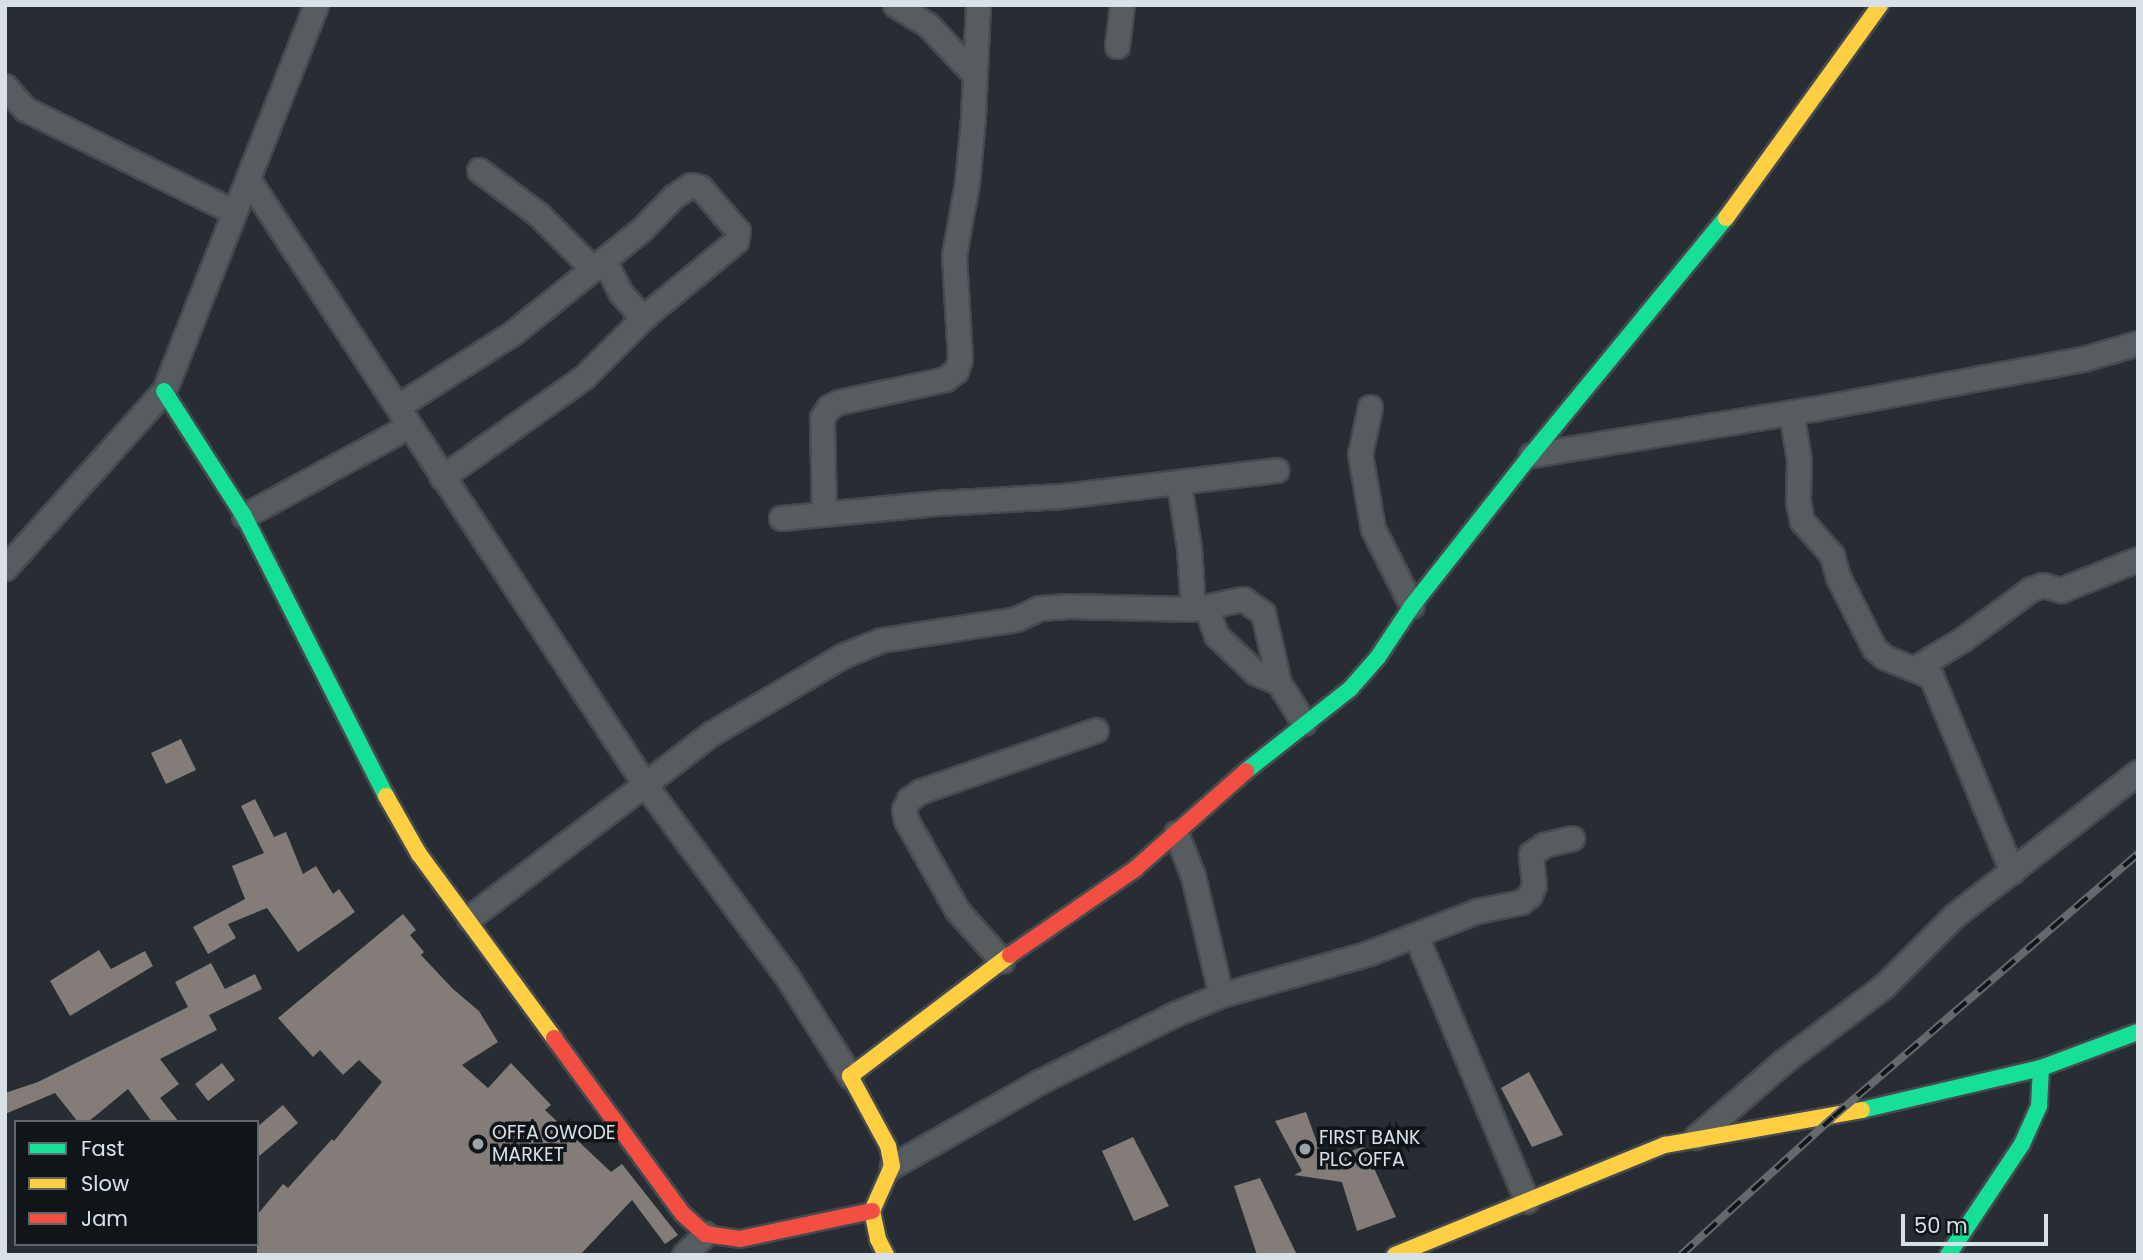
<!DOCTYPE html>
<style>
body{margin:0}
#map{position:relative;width:2143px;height:1260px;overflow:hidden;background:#272d32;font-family:Poppins,sans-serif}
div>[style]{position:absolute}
.building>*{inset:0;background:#837c78}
.roads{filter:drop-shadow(2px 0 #454a4f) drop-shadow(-2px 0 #454a4f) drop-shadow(0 2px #454a4f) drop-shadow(0 -2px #454a4f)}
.street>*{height:23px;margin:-11.5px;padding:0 11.5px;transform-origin:11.5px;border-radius:11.5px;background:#575c60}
.fast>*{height:16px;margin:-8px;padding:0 8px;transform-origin:8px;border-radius:8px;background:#16e098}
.slow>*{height:16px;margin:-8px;padding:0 8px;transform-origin:8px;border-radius:8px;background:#ffcf43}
.jam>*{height:16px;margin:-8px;padding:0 8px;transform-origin:8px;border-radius:8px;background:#f24e42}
.rail>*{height:8px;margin-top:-4px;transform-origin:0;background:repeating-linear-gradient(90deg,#10151a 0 16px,#64696d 0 32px);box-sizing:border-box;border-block:2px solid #64696d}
.dots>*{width:19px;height:19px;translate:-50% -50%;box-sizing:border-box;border:4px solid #10151a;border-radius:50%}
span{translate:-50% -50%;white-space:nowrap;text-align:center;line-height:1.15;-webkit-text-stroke:7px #10151a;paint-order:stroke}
.poi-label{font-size:19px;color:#d9e1e7}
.left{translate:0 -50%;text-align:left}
.frame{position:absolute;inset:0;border:7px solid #d9e1e7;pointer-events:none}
.legend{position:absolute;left:14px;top:1120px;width:245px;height:126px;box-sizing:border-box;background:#10151a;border:2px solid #60676c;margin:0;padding:9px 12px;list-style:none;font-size:21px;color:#d9e1e7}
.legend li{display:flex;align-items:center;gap:14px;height:35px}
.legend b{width:35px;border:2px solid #60676c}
.scale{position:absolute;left:1901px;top:1214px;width:147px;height:32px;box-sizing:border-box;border:4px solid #d9e1e7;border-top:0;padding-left:9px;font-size:21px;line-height:24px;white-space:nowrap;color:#d9e1e7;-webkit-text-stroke:5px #10151a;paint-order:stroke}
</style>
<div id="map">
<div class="building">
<div style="clip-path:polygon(181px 739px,196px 770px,166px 784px,151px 753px)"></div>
<div style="clip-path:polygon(255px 799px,274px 837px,286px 832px,303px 874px,316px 866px,333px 894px,339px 889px,355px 912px,298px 952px,267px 908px,228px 924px,236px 938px,208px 954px,193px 927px,245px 899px,232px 866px,264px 853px,241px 806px)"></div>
<div style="clip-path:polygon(403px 914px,416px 930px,410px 935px,424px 952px,421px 955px,453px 989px,479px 1011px,498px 1042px,462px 1065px,488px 1088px,511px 1063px,551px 1105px,545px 1110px,611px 1172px,622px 1164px,678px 1235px,665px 1244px,632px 1200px,580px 1255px,257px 1255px,257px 1215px,283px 1184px,288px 1188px,332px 1139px,334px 1141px,382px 1082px,359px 1060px,343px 1075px,320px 1050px,313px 1057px,278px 1018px)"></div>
<div style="clip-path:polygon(99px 950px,111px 969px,145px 951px,153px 966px,70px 1016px,50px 981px)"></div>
<div style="clip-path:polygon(211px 963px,225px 989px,255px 974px,262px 989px,209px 1015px,217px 1030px,160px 1059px,179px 1084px,160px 1098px,179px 1122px,152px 1122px,128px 1089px,88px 1122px,78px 1122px,55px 1093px,5px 1114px,5px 1093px,38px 1082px,188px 1007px,175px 982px)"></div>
<div style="clip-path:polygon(222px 1063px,235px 1080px,208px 1101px,195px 1084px)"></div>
<div style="clip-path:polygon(1529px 1072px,1563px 1135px,1532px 1147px,1501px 1088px)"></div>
<div style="clip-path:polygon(283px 1105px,298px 1123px,257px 1158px,257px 1127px)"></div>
<div style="clip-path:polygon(1306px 1112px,1324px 1162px,1364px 1146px,1396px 1217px,1357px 1231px,1342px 1182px,1294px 1175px,1302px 1171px,1275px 1121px)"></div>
<div style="clip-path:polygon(1133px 1137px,1169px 1206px,1134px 1221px,1102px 1151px)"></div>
<div style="clip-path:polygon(1260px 1178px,1297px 1255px,1257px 1255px,1234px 1186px)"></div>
</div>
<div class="roads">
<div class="street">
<div style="left:895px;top:5px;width:37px;rotate:31deg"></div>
<div style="left:927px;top:24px;width:70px;rotate:46.7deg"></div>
<div style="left:1117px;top:46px;width:41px;rotate:-83deg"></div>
<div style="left:5px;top:86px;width:30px;rotate:49deg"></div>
<div style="left:25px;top:109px;width:233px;rotate:26.2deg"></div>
<div style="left:479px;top:170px;width:74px;rotate:36.7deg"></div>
<div style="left:538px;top:214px;width:78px;rotate:45deg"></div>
<div style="left:248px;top:179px;width:726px;rotate:56.75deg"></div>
<div style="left:646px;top:786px;width:235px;rotate:53.5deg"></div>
<div style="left:786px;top:975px;width:120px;rotate:57.6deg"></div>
<div style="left:604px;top:260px;width:37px;rotate:63deg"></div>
<div style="left:621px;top:293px;width:21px;rotate:49deg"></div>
<div style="left:635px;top:309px;width:13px;rotate:29deg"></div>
<div style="left:398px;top:406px;width:138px;rotate:-32.5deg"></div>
<div style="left:514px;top:332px;width:164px;rotate:-38.8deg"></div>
<div style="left:642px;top:229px;width:46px;rotate:-45.9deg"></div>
<div style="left:674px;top:196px;width:20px;rotate:-33deg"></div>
<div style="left:691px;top:185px;width:9px;rotate:13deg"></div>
<div style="left:700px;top:187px;width:58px;rotate:49.2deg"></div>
<div style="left:738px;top:231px;width:10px;rotate:101deg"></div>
<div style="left:736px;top:241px;width:117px;rotate:140.6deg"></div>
<div style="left:646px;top:315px;width:88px;rotate:135deg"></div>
<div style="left:584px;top:377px;width:174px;rotate:144.8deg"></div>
<div style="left:1370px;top:407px;width:48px;rotate:102deg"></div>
<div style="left:1360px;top:454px;width:76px;rotate:80.2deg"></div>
<div style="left:1373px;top:529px;width:86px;rotate:63.1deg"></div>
<div style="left:1791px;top:412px;width:49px;rotate:80.5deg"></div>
<div style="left:1799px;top:460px;width:41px;rotate:91.4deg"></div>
<div style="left:1798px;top:501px;width:20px;rotate:79deg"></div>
<div style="left:1802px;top:521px;width:45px;rotate:48.6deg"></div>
<div style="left:1832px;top:555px;width:23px;rotate:75deg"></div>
<div style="left:1838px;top:577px;width:80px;rotate:63.1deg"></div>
<div style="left:1874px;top:648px;width:13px;rotate:42deg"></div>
<div style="left:1884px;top:657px;width:51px;rotate:22deg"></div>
<div style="left:1931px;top:676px;width:212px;rotate:67.5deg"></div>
<div style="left:1531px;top:455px;width:286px;rotate:-9.3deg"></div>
<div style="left:1813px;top:409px;width:275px;rotate:-10.5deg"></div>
<div style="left:2083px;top:359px;width:57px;rotate:-16.2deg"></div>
<div style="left:1179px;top:484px;width:65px;rotate:81.1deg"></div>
<div style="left:1189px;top:548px;width:61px;rotate:86.2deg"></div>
<div style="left:824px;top:514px;width:96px;rotate:-91.2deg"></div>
<div style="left:822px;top:418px;width:13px;rotate:-58deg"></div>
<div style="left:829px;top:407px;width:11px;rotate:-27deg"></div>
<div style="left:839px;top:402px;width:108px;rotate:-12.2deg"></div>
<div style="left:945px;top:379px;width:14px;rotate:-36deg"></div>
<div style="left:956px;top:371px;width:13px;rotate:-72deg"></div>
<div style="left:960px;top:359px;width:104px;rotate:-93.3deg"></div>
<div style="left:954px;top:255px;width:73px;rotate:-79.8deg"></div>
<div style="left:967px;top:183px;width:65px;rotate:-84.7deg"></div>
<div style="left:973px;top:118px;width:113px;rotate:-87.5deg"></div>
<div style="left:244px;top:516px;width:188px;rotate:-28.6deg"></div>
<div style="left:781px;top:518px;width:157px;rotate:-5.5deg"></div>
<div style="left:937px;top:503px;width:125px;rotate:-3.2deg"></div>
<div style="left:1062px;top:496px;width:216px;rotate:-6.9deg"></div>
<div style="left:5px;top:568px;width:238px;rotate:-48.1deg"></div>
<div style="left:164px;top:391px;width:415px;rotate:-68.5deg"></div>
<div style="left:1206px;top:607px;width:30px;rotate:70deg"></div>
<div style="left:1216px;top:635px;width:55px;rotate:43.5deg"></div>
<div style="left:1256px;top:673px;width:25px;rotate:23deg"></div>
<div style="left:1279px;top:683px;width:47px;rotate:58deg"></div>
<div style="left:1915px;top:668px;width:56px;rotate:-31.1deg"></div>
<div style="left:1963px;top:639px;width:84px;rotate:-36.3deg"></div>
<div style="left:2031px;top:589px;width:13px;rotate:-18deg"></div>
<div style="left:2043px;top:585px;width:19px;rotate:16deg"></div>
<div style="left:2061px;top:590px;width:83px;rotate:-21.9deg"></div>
<div style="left:1176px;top:833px;width:46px;rotate:68.4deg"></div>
<div style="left:1193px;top:876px;width:122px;rotate:76.8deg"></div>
<div style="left:469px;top:918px;width:305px;rotate:-37.3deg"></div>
<div style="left:712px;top:733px;width:151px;rotate:-30.6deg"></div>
<div style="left:842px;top:656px;width:42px;rotate:-22.3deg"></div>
<div style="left:881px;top:640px;width:137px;rotate:-8.8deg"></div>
<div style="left:1016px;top:619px;width:26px;rotate:-25deg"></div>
<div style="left:1040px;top:608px;width:28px;rotate:-4deg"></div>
<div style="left:1068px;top:606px;width:125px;rotate:1.4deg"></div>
<div style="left:1193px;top:609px;width:51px;rotate:-11.3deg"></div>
<div style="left:1243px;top:599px;width:24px;rotate:35deg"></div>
<div style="left:1263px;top:613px;width:72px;rotate:77.1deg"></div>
<div style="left:1416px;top:936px;width:287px;rotate:67.3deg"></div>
<div style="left:1002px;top:961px;width:68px;rotate:-131.4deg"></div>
<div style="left:957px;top:910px;width:103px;rotate:-119.5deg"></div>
<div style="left:906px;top:820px;width:11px;rotate:-100deg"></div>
<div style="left:904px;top:809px;width:11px;rotate:-63deg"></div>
<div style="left:909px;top:799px;width:14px;rotate:-34deg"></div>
<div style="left:921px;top:791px;width:185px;rotate:-19.2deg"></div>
<div style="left:1696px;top:1137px;width:116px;rotate:-40.8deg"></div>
<div style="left:1784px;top:1061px;width:125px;rotate:-36.9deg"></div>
<div style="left:1884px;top:986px;width:100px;rotate:-45deg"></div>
<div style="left:1955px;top:915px;width:232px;rotate:-38deg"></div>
<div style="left:892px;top:1166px;width:169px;rotate:-29.7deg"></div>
<div style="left:1039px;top:1082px;width:152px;rotate:-26.6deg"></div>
<div style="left:1175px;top:1014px;width:50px;rotate:-22.4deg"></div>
<div style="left:1221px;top:995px;width:154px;rotate:-15.8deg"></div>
<div style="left:1369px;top:953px;width:116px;rotate:-21.3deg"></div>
<div style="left:1477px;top:911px;width:45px;rotate:-11.6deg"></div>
<div style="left:1521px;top:902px;width:11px;rotate:-38deg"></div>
<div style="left:1530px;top:895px;width:11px;rotate:-68deg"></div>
<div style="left:1534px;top:885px;width:31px;rotate:-96deg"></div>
<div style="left:1531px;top:854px;width:16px;rotate:-35deg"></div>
<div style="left:1544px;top:845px;width:29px;rotate:-14deg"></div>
<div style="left:684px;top:1255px;width:30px;rotate:-45deg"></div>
</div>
<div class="fast">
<div style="left:164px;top:391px;width:148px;rotate:57.4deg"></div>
<div style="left:244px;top:516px;width:314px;rotate:63.1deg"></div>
<div style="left:1246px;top:771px;width:132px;rotate:-38.3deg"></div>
<div style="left:1350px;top:689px;width:43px;rotate:-48.8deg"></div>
<div style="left:1378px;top:657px;width:61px;rotate:-56.3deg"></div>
<div style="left:1412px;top:606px;width:192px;rotate:-51.8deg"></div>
<div style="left:1531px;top:455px;width:307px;rotate:-50.6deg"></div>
<div style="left:1862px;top:1110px;width:184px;rotate:-13.2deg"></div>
<div style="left:2041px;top:1068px;width:103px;rotate:-20.4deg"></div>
<div style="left:1948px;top:1255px;width:133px;rotate:-56.3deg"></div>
<div style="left:2022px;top:1144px;width:42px;rotate:-65.9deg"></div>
<div style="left:2039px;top:1106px;width:38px;rotate:-87deg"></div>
</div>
<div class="slow">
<div style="left:1726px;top:218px;width:263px;rotate:-54.1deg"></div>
<div style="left:386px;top:796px;width:67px;rotate:60.4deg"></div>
<div style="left:419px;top:854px;width:228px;rotate:53.7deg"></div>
<div style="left:886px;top:1255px;width:18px;rotate:-117deg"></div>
<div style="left:878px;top:1239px;width:29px;rotate:-102deg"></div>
<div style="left:872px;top:1211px;width:49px;rotate:-66deg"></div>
<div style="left:892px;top:1166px;width:20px;rotate:-101deg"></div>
<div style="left:888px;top:1146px;width:80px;rotate:-118.5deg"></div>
<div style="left:850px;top:1076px;width:201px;rotate:-37.1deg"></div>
<div style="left:1395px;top:1255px;width:292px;rotate:-22.2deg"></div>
<div style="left:1665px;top:1145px;width:200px;rotate:-10.1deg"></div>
</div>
<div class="jam">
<div style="left:1010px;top:955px;width:152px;rotate:-34.5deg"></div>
<div style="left:1135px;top:869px;width:148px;rotate:-41.4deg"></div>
<div style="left:554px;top:1038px;width:218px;rotate:53.8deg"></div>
<div style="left:683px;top:1214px;width:30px;rotate:42deg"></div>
<div style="left:705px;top:1234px;width:35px;rotate:8deg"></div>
<div style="left:740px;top:1239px;width:135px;rotate:-12deg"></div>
</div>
</div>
<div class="rail">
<div style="left:1681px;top:1255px;width:205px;rotate:-42.2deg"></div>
<div style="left:1833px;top:1117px;width:403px;rotate:-40.8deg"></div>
</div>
<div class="dots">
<div style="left:478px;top:1144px;background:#9ba2a8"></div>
<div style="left:1305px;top:1149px;background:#9ba2a8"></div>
</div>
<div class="poi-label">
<span class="left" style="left:492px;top:1144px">OFFA OWODE<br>MARKET</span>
<span class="left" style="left:1319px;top:1149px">FIRST BANK<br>PLC OFFA</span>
</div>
<div class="frame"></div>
<ul class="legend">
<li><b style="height:9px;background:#16e098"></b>Fast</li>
<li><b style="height:9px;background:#ffcf43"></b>Slow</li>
<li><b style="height:9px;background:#f24e42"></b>Jam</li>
</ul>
<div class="scale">50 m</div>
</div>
